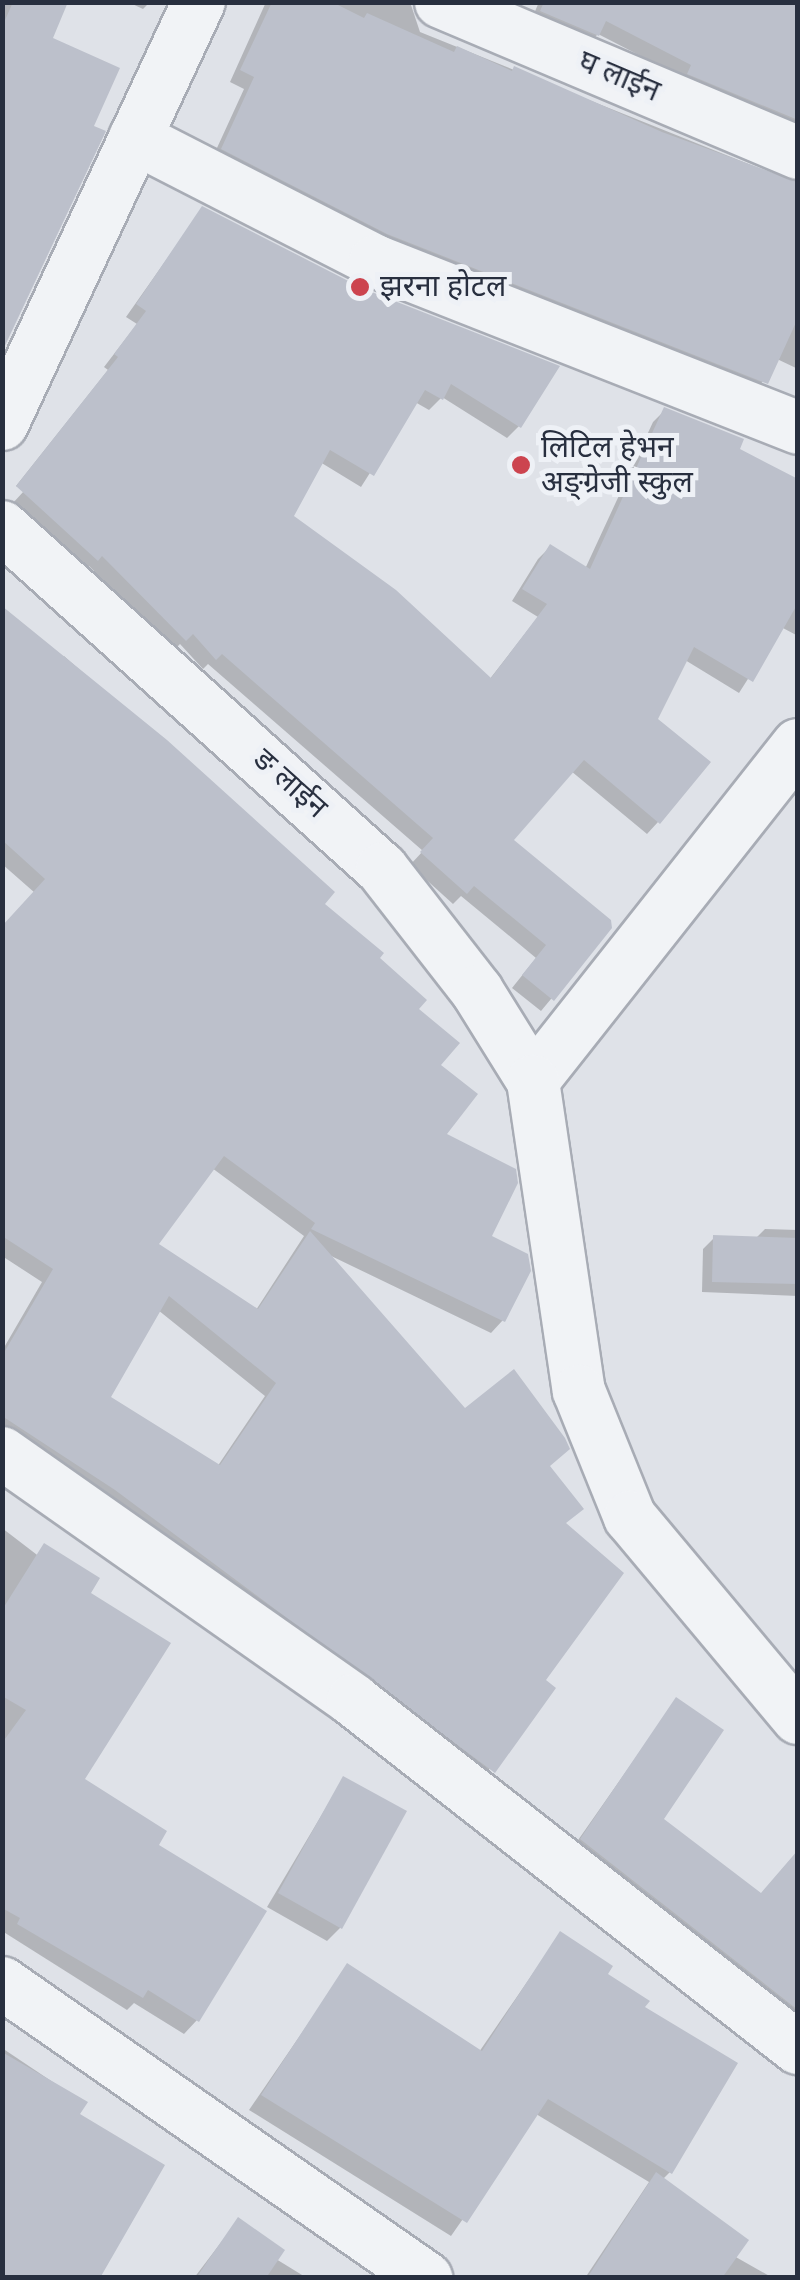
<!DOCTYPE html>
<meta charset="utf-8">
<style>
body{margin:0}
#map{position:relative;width:800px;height:2280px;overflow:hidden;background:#dfe2e8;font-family:"Nunito Sans","Noto Sans Devanagari",sans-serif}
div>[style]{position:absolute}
.shadow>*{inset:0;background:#0003}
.building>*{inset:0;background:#bcc0cb}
.roads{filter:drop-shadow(2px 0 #a8acb5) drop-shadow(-2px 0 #a8acb5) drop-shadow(0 2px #a8acb5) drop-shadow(0 -2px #a8acb5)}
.minor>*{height:52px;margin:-26px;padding:0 26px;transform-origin:26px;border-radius:26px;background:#f1f3f6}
.dots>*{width:28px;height:28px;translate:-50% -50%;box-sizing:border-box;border:5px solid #eef1f6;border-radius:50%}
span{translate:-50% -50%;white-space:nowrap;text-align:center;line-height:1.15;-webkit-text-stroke:10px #eef1f6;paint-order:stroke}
.street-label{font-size:30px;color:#282f3f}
.poi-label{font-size:30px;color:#282f3f}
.left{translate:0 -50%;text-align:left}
.frame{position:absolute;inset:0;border:5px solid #282f3f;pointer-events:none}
</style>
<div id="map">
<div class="shadow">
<div style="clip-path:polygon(2px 2px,65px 2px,49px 39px,2px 346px)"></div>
<div style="clip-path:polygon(128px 2px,150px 2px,143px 9px)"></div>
<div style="clip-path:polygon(266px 2px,410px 2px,420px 32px,798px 184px,798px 369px,777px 359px,754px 395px,375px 245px,211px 161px,244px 89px,230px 82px)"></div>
<div style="clip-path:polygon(539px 2px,798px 2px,798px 137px,598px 34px,585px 47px,530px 23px)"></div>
<div style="clip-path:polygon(202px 209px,519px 426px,507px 438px,442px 397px,429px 410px,415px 402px,361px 487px,320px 462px,291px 516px,489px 680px,538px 617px,512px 601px,538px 559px,550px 547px,585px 569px,653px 422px,665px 410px,798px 484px,798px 636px,781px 627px,739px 693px,685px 660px,654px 719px,658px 822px,647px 834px,571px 771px,510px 840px,610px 928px,541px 1011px,512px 988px,536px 958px,461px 896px,453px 904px,410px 865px,423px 851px,208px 664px,203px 669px,180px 644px,173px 651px,89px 566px,85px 570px,12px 504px,24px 491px,16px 486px,108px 370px,104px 367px,137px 324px,126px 317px)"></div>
<div style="clip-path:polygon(evenodd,2px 612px,59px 661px,64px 656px,331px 892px,321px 904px,416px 1009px,438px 1065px,443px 1135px,488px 1237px,503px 1320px,491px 1333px,327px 1254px,465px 1412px,548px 1467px,563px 1525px,543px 1681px,480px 1784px,2px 1438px,2px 1351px,42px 1282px,2px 1256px,2px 928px,35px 893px,2px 864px,2px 612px,212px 1168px,304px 1236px,256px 1310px,156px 1245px,212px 1168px,2px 612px,158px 1310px,265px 1396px,217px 1467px,107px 1398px,158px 1310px)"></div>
<div style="clip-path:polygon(765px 1229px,798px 1230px,798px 1296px,702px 1292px,703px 1249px,714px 1238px,755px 1239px)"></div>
<div style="clip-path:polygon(2px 1528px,88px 1594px,81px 1780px,156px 1846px,197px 2020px,184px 2034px,134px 2003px,127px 2010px,2px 1931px)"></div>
<div style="clip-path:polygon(676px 1700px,661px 1819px,760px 1895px,798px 1851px,798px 2033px,569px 1853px)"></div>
<div style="clip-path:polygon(343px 1779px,340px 1928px,327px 1941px,267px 1907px)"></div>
<div style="clip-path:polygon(560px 1934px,642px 2008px,670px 2172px,662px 2180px,734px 2256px,773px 2278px,585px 2278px,649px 2182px,536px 2114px,451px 2236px,249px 2110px,347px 1967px,479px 2052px)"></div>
<div style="clip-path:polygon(2px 2048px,84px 2103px,2px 2260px)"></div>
<div style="clip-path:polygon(238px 2220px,276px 2259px,307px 2278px,194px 2278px)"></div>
</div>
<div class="building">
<div style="clip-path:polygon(13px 2px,68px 2px,53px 38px,120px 68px,94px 126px,106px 131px,2px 352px,2px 27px)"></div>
<div style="clip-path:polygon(272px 2px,332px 2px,364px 18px,367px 13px,454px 52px,457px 46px,512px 71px,514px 66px,662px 132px,798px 182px,798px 318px,768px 384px,387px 234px,221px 149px,254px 77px,240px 70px)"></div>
<div style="clip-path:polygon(544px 2px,798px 2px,798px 120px,687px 74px,691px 65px,606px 21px,599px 36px,540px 11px)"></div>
<div style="clip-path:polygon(202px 206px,364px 289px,560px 366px,521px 428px,451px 384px,443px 400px,425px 390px,374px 476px,330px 450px,294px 516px,396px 590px,491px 678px,547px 604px,522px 589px,550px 544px,590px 569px,664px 407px,744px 439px,740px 449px,798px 479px,798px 603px,753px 682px,694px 647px,658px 719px,711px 762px,660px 824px,584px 760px,514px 840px,611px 920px,612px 928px,554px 1001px,522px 975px,546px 945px,474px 886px,467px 894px,420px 852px,433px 838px,222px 654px,216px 660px,193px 634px,186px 641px,102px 556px,98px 561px,16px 486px,118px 357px,114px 354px,146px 311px,136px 304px)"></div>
<div style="clip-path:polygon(evenodd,2px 606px,167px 740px,335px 892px,325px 904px,384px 953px,380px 958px,427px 1000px,419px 1009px,460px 1043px,441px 1065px,478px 1094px,447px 1134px,516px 1169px,518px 1183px,492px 1236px,528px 1254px,531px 1271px,505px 1322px,311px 1229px,315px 1223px,224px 1156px,159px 1244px,258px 1309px,310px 1231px,465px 1408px,514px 1369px,565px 1438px,570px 1449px,550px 1466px,584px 1509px,566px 1523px,624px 1573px,546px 1680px,556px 1688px,495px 1773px,115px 1490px,2px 1416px,2px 1356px,53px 1269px,2px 1236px,2px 926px,45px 879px,2px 840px,2px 606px,169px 1296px,276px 1383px,220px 1465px,111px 1397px,169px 1296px)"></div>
<div style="clip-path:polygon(713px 1235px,798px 1238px,798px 1284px,712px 1282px)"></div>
<div style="clip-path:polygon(44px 1543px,100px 1578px,91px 1593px,171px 1643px,85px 1779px,167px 1831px,159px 1845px,267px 1911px,199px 2022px,148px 1990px,143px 1998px,17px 1924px,20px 1918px,2px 1908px,2px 1743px,26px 1710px,2px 1696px,2px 1610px)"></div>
<div style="clip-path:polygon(676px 1697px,724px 1730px,664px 1819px,761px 1893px,798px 1850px,798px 2010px,580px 1839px)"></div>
<div style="clip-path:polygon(343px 1776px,407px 1811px,342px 1929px,278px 1893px)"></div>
<div style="clip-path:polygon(560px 1931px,613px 1966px,608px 1974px,650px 2001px,645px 2007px,738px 2063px,672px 2174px,548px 2099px,467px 2223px,261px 2095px,347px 1963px,482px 2051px)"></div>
<div style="clip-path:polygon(2px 2052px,88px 2102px,80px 2114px,165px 2165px,100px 2278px,2px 2278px)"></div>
<div style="clip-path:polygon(656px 2172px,749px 2240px,722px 2278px,587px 2278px)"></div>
<div style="clip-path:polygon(238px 2217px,285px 2250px,266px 2278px,196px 2278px)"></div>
</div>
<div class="roads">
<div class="minor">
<div style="left:441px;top:2px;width:388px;rotate:22.9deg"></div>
<div style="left:135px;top:138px;width:270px;rotate:27.1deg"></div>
<div style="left:375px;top:261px;width:455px;rotate:21.5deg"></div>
<div style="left:2px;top:424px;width:466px;rotate:-65deg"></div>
<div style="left:2px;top:527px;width:511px;rotate:41.99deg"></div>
<div style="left:382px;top:869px;width:155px;rotate:52.1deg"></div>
<div style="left:477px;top:991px;width:106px;rotate:58.1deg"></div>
<div style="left:798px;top:745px;width:428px;rotate:128.3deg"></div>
<div style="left:533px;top:1081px;width:313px;rotate:81.6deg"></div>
<div style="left:579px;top:1391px;width:136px;rotate:68deg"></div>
<div style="left:630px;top:1517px;width:262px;rotate:50.1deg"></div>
<div style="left:2px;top:1453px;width:429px;rotate:35.1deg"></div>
<div style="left:353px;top:1700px;width:565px;rotate:38.03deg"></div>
<div style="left:2px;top:1983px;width:517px;rotate:34.83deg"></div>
</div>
</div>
<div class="dots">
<div style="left:360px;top:287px;background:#cc444f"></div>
<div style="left:521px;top:465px;background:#cc444f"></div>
</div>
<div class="street-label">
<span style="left:619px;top:77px;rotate:23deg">घ लाईन</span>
<span style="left:290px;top:784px;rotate:42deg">ङ लाईन</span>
</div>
<div class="poi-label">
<span class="left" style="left:380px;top:287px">झरना होटल</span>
<span class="left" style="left:541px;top:465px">लिटिल हेभन<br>अङ्‍ग्रेजी स्कुल</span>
</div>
<div class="frame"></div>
</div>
